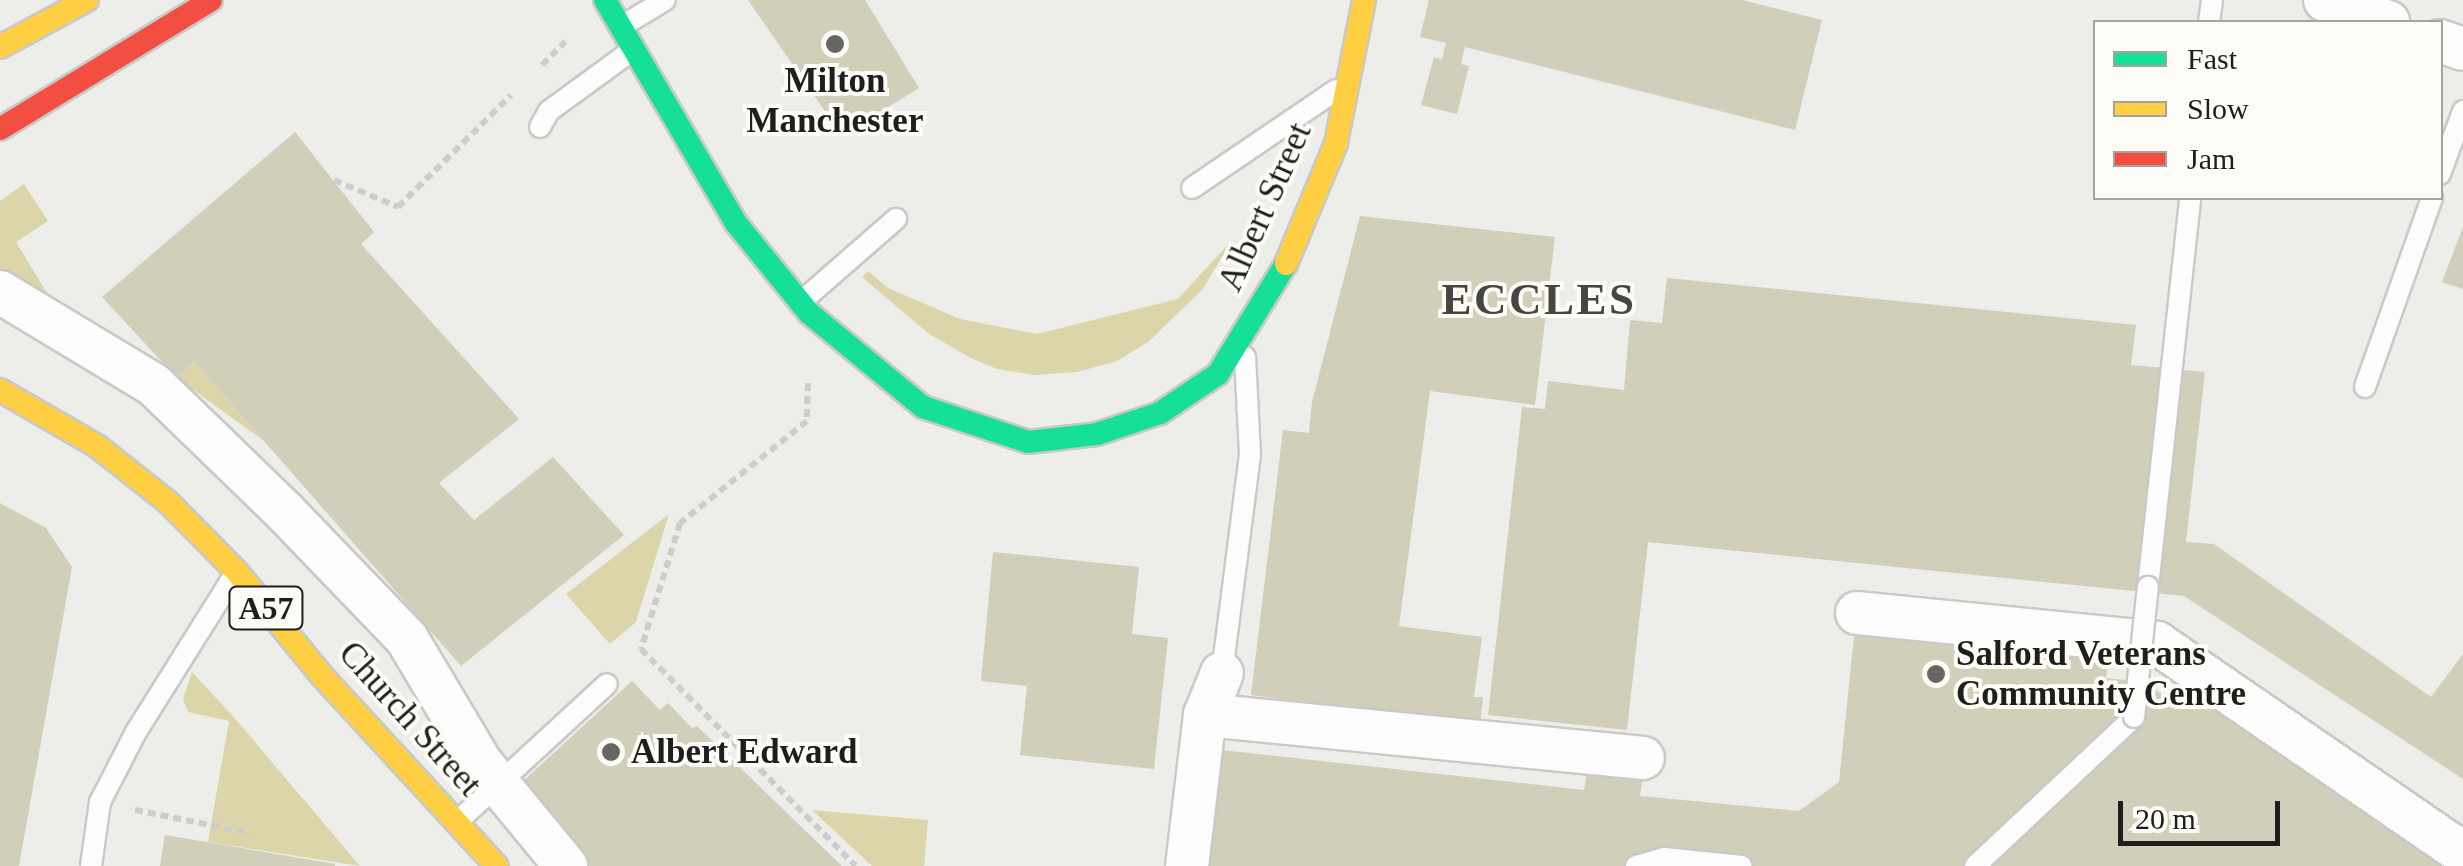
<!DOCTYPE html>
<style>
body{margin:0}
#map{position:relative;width:2463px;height:866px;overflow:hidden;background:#ededea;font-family:"Times New Roman",serif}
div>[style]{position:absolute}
.green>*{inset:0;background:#dbd5a9}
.building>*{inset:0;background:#d1ceba}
.path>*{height:6px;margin-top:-3px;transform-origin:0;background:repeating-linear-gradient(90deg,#cdcdcd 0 8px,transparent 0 13px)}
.roads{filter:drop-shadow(2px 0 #c9c9c6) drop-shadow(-2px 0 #c9c9c6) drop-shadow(0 2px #c9c9c6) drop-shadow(0 -2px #c9c9c6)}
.lane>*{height:20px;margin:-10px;padding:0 10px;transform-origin:10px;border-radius:10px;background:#fcfcfc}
.street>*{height:42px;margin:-21px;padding:0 21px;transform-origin:21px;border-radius:21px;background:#fcfcfc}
.fast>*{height:22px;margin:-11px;padding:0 11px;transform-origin:11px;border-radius:11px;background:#16e098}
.slow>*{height:22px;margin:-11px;padding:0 11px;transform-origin:11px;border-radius:11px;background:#ffcf43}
.jam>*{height:22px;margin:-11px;padding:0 11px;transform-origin:11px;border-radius:11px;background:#f24e42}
.bridges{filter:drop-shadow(2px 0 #c9c9c6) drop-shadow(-2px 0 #c9c9c6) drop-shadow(0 2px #c9c9c6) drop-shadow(0 -2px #c9c9c6)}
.lane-bridge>*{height:20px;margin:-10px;padding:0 10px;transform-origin:10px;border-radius:10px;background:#fcfcfc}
.dots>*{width:28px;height:28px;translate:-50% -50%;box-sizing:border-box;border:5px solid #fcfbf6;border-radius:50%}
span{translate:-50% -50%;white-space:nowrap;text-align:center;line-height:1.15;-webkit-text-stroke:8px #fcfbf6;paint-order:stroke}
.shield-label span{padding:2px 8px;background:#fcfbf6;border:2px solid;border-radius:8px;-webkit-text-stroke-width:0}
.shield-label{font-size:32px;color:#1e1e1c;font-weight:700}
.poi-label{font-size:35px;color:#1e1e1c;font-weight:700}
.left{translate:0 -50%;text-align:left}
.street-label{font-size:35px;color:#1e1e1c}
.district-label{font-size:45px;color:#464542;font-weight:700;letter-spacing:2.5px}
.legend{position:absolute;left:2093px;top:20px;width:350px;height:180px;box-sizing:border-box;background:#fcfbf6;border:2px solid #a3a39f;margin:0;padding:12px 18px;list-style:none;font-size:30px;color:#1e1e1c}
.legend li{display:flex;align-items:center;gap:20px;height:50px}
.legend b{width:50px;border:2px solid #a3a39f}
.scale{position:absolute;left:2118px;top:801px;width:162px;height:45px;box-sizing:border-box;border:5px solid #1e1e1c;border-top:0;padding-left:12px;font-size:30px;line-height:35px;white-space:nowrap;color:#1e1e1c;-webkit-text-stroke:8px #fcfbf6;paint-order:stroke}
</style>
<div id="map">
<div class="green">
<div style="clip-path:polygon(24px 184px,48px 221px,16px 242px,47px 293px,44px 294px,0 271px,0 201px)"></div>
<div style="clip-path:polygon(1232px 240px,1203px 289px,1148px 342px,1117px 361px,1077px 372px,1035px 375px,997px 369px,971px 358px,929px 334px,862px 277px,868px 271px,888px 288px,960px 319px,1037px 334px,1178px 299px)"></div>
<div style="clip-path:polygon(195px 362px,264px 441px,177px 378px)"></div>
<div style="clip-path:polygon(669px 514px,636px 622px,610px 644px,566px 594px)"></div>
<div style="clip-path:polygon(192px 672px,231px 714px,360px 866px,208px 842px,229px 721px,188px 712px,183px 699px)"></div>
<div style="clip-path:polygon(812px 810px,928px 820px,924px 866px,872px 866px)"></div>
</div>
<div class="building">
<div style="clip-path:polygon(748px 0,865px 0,919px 88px,842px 136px)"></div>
<div style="clip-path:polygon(1429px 0,1742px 0,1822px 20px,1795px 130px,1465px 47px,1461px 64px,1469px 66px,1457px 114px,1421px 105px,1434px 57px,1442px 59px,1446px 43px,1420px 37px)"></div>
<div style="clip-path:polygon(295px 132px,374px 232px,361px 244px,519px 419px,439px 483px,474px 520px,553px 457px,624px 535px,461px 666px,195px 362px,177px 378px,102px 297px)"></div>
<div style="clip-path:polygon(1360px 216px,1555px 237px,1535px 405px,1430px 391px,1399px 626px,1482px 637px,1474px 697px,1483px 697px,1480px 725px,1251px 695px,1283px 430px,1309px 433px,1312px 402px)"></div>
<div style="clip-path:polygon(2463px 227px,2463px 289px,2442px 282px)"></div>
<div style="clip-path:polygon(1667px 278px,2136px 325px,2131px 365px,2205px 372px,2186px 542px,2214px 544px,2431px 697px,2463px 654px,2463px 779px,2184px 596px,1648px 542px,1627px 730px,1488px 715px,1522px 407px,1545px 409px,1548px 381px,1624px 390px,1630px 320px,1662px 323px)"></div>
<div style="clip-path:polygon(0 503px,46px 528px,72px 567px,19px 866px,0 866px)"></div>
<div style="clip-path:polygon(993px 552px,1139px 567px,1132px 634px,1168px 638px,1154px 769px,1020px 755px,1027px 686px,981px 681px)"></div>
<div style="clip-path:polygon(1856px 617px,1909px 621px,1908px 641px,2108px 659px,2106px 678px,2144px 682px,2172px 701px,2176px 676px,2449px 866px,1209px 866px,1222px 750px,1584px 790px,1587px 772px,1643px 776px,1640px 796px,1799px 811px,1839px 782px)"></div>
<div style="clip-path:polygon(632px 681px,660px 710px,668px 703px,692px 728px,697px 726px,842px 866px,590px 866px,519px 785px)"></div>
<div style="clip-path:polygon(165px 835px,335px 864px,335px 866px,160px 866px)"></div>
</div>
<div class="path">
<div style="left:542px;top:65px;width:33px;rotate:-45deg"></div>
<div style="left:334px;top:180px;width:69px;rotate:22.9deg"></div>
<div style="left:398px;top:207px;width:159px;rotate:-44.7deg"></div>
<div style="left:808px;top:383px;width:38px;rotate:92deg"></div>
<div style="left:807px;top:421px;width:163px;rotate:141.2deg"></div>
<div style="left:680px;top:523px;width:132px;rotate:107.2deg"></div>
<div style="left:641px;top:649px;width:305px;rotate:45.3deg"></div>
<div style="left:135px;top:810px;width:117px;rotate:11.3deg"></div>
</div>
<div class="roads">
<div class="lane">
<div style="left:2209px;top:22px;width:22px;rotate:-82deg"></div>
<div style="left:622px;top:26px;width:50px;rotate:-31.2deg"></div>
<div style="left:540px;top:127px;width:18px;rotate:-61deg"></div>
<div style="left:549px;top:111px;width:105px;rotate:-36.1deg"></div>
<div style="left:2440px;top:174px;width:67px;rotate:-69.9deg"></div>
<div style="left:1192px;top:188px;width:174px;rotate:-34.2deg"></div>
<div style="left:802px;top:301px;width:125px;rotate:-41.1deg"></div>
<div style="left:2365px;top:387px;width:201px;rotate:-70.5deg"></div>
<div style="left:2148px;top:587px;width:391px;rotate:-83.8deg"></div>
<div style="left:1222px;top:673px;width:220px;rotate:-82.7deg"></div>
<div style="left:1250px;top:455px;width:98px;rotate:-92.9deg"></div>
<div style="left:458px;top:821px;width:202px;rotate:-42.6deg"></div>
<div style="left:91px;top:866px;width:65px;rotate:-82deg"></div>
<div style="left:100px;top:802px;width:79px;rotate:-62.8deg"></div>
<div style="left:136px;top:732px;width:184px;rotate:-57.9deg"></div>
<div style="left:1636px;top:866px;width:29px;rotate:-16deg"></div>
<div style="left:1664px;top:858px;width:78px;rotate:5.9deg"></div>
<div style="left:1975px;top:866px;width:218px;rotate:-43.1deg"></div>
</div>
<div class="street">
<div style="left:2325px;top:0;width:67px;rotate:19.2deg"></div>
<div style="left:2440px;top:41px;width:24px;rotate:19deg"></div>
<div style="left:0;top:292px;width:180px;rotate:31.1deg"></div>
<div style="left:154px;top:385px;width:181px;rotate:44.1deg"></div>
<div style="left:284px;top:511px;width:178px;rotate:46.1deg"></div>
<div style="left:407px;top:639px;width:144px;rotate:59.2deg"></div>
<div style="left:481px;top:763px;width:134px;rotate:50.5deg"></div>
<div style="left:1857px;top:613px;width:301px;rotate:5.7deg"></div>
<div style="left:2157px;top:643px;width:371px;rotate:34.5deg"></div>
<div style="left:1205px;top:715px;width:45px;rotate:-68deg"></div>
<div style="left:1187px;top:866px;width:152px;rotate:-83.2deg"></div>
<div style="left:1205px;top:715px;width:440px;rotate:5.6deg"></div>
</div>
<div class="fast">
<div style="left:605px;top:0;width:257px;rotate:59.6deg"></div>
<div style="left:735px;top:222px;width:117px;rotate:50.9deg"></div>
<div style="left:809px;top:313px;width:148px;rotate:39.5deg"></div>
<div style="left:923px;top:407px;width:111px;rotate:18.4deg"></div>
<div style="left:1028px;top:442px;width:69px;rotate:-6.6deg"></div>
<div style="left:1097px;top:434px;width:66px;rotate:-18.4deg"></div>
<div style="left:1160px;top:413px;width:70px;rotate:-33.9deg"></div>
<div style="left:1218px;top:374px;width:129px;rotate:-58.3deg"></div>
</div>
<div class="slow">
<div style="left:0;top:47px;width:99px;rotate:-28.4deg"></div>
<div style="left:1286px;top:264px;width:131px;rotate:-67.5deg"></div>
<div style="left:1336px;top:143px;width:146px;rotate:-78.9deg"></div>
<div style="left:0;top:390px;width:112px;rotate:30deg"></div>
<div style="left:97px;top:446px;width:90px;rotate:38.3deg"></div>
<div style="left:168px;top:502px;width:98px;rotate:45.4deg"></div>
<div style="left:237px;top:572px;width:134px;rotate:50.7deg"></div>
<div style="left:322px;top:676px;width:258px;rotate:47.4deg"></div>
</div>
<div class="jam">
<div style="left:0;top:129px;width:247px;rotate:-31.4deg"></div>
</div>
</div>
<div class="bridges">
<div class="lane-bridge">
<div style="left:2134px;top:717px;width:131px;rotate:-83.9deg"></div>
</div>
</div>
<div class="dots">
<div style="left:835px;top:44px;background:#666664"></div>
<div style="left:1936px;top:674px;background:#666664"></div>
<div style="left:611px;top:752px;background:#666664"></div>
</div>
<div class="shield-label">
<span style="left:266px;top:608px">A57</span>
</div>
<div class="poi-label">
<span style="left:835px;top:101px">Milton<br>Manchester</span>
<span class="left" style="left:1956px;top:674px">Salford Veterans<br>Community Centre</span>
<span class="left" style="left:631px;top:752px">Albert Edward</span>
</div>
<div class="street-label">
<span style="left:1265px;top:207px;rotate:-66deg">Albert Street</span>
<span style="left:410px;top:719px;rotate:48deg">Church Street</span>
</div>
<div class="district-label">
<span style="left:1539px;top:300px">ECCLES</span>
</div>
<ul class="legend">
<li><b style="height:12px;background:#16e098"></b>Fast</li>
<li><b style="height:12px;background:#ffcf43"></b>Slow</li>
<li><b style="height:12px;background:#f24e42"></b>Jam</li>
</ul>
<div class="scale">20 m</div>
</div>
